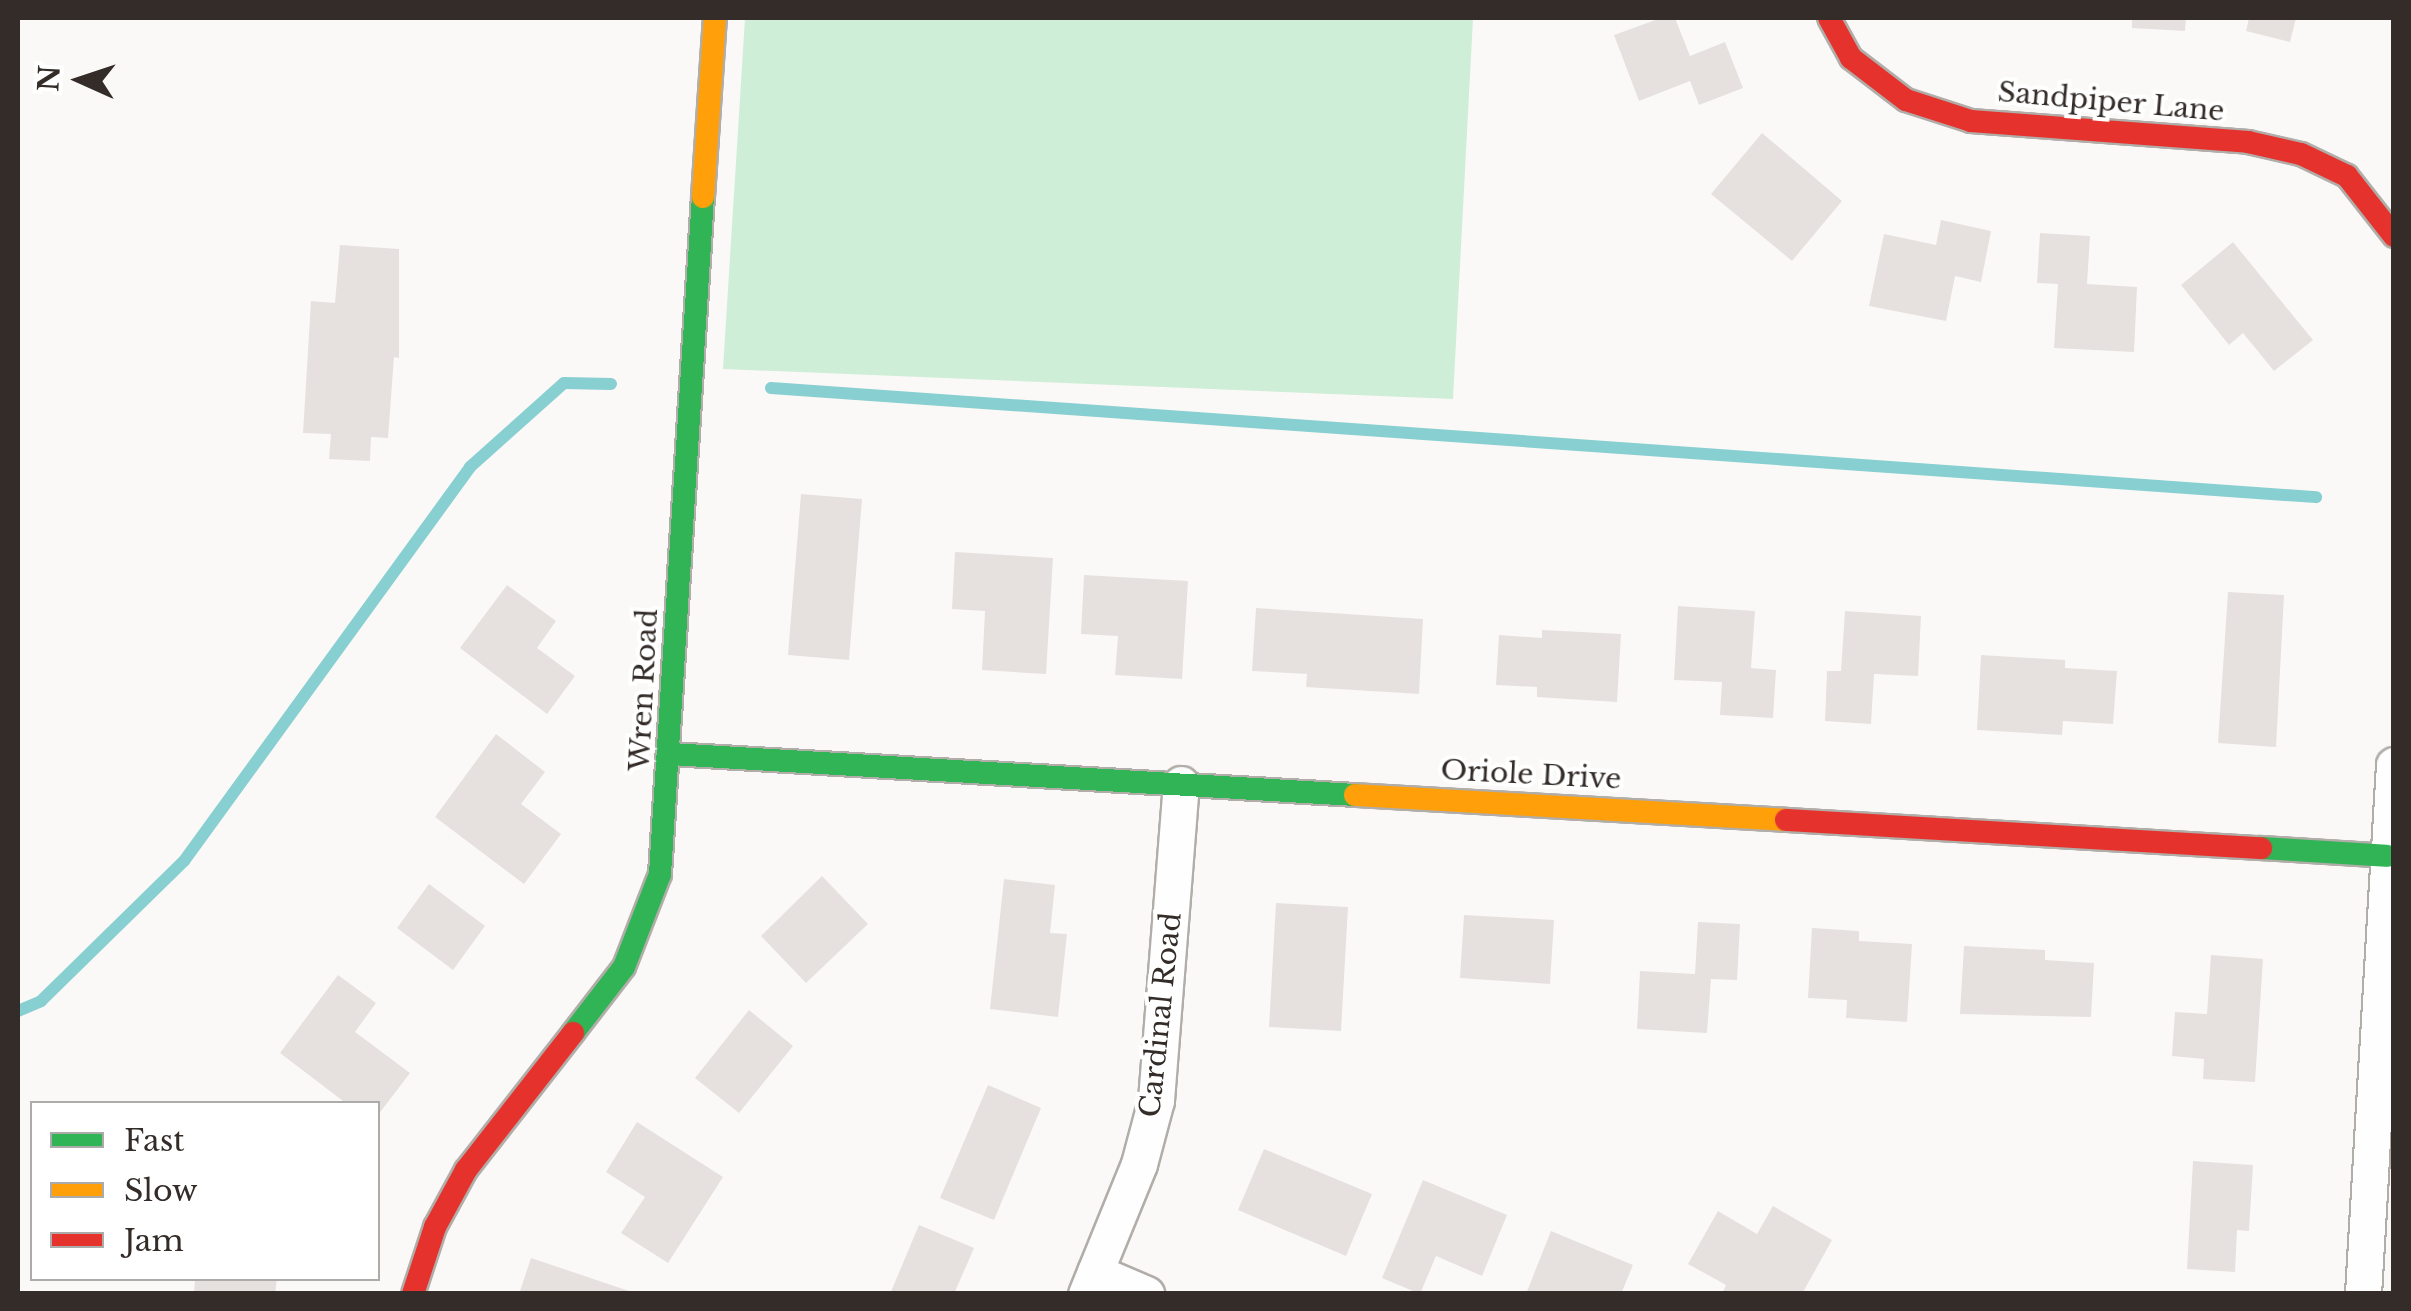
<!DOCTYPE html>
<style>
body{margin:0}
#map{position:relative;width:2411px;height:1311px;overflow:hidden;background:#fbf9f7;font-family:"Libre Baskerville",serif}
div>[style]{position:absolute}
.green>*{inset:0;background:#cfeed8}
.stream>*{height:12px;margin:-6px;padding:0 6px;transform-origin:6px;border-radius:6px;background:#87cfd0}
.building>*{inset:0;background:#e6e1df}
.roads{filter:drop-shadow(2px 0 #b1ada9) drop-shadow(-2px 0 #b1ada9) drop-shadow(0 2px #b1ada9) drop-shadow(0 -2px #b1ada9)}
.street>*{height:35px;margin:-17.5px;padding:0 17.5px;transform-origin:17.5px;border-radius:17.5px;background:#fefefe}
.fast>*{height:22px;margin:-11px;padding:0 11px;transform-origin:11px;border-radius:11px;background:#30b455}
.slow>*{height:22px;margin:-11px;padding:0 11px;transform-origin:11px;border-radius:11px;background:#ff9f0a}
.jam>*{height:22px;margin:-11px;padding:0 11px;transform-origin:11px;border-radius:11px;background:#e5322d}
span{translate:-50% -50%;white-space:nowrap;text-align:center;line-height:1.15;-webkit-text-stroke:8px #fff;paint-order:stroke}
.street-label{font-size:28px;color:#332c28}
.frame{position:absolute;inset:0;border:20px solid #332c28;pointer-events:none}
.legend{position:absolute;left:30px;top:1101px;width:350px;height:180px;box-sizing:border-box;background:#fff;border:2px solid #adaba9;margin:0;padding:12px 18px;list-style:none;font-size:30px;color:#332c28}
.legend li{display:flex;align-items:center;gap:20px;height:50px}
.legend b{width:50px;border:2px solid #adaba9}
.north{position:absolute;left:30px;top:30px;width:100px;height:100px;-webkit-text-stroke:8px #fff;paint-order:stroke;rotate:273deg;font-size:28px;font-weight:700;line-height:40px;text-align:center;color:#332c28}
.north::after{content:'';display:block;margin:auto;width:35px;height:45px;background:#332c28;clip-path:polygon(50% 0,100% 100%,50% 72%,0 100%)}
</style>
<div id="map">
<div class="green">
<div style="clip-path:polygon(745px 18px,1473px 18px,1453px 399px,723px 369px)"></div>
</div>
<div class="stream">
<div style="left:771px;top:388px;width:1549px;rotate:4.04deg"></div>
<div style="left:18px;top:1011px;width:25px;rotate:-23deg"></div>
<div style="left:41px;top:1001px;width:200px;rotate:-44.4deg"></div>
<div style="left:184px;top:861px;width:487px;rotate:-54deg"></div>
<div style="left:470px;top:467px;width:126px;rotate:-41.8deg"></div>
<div style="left:564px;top:383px;width:47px;rotate:1.2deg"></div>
</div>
<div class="building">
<div style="clip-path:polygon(1661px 18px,1675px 18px,1690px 56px,1725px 42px,1743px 88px,1699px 105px,1690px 81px,1639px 101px,1614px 35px)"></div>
<div style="clip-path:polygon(2132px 18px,2186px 18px,2185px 31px,2132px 28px)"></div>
<div style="clip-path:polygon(2249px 18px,2296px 18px,2290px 42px,2246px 31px)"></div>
<div style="clip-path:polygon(1762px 133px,1842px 201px,1792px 261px,1711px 194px)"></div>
<div style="clip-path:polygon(1941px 220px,1991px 231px,1981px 282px,1955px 276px,1946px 321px,1869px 306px,1884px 234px,1936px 245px)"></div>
<div style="clip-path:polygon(2040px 233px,2090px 236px,2087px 284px,2137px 287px,2134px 352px,2054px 348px,2058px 284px,2037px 283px)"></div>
<div style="clip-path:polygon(2233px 242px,2313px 340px,2274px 371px,2243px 333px,2229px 345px,2181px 285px)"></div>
<div style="clip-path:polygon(340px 245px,399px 249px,399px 358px,394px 357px,388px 438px,371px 437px,370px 461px,329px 459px,331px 434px,303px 433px,311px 301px,335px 303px)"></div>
<div style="clip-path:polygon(801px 494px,862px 499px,849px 660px,788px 655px)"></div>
<div style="clip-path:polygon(955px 552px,1053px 558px,1046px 674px,982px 670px,985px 611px,952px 609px)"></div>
<div style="clip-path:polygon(1084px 575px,1188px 581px,1182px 679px,1115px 675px,1118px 636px,1081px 634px)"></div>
<div style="clip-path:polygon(507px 585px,556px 621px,537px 648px,575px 676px,547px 714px,460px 648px)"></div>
<div style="clip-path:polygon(2228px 592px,2284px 595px,2276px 747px,2218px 743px)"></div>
<div style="clip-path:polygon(1678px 606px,1755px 611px,1751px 668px,1776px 670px,1773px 718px,1720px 715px,1722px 682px,1674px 680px)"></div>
<div style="clip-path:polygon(1256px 608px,1423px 619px,1419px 694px,1306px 687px,1307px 674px,1252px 671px)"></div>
<div style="clip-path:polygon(1845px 611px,1921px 616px,1918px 676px,1874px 674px,1871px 724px,1825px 721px,1827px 671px,1841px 671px)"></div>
<div style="clip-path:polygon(1542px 630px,1621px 634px,1617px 702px,1537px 697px,1537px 687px,1496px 685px,1499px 635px,1542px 638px)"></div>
<div style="clip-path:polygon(1981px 655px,2065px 660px,2065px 668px,2117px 671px,2113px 724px,2063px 721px,2062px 735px,1977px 730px)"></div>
<div style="clip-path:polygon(496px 734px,545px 772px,521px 804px,561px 834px,524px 884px,435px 817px)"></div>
<div style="clip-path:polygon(822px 876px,868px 924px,806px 983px,761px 936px)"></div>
<div style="clip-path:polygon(1004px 879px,1055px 885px,1050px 933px,1067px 934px,1058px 1017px,990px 1009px)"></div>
<div style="clip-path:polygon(429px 884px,485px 926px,453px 970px,397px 928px)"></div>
<div style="clip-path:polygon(1276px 903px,1348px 907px,1341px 1031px,1269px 1027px)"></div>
<div style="clip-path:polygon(1464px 915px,1554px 920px,1550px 984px,1460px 978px)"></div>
<div style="clip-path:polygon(1698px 922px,1740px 924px,1737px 980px,1711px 979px,1707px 1033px,1637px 1029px,1640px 971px,1695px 974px)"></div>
<div style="clip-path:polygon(1812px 928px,1859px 931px,1859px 941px,1912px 944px,1907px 1022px,1846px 1018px,1847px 1000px,1808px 998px)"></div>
<div style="clip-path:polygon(1964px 946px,2045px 950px,2045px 960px,2094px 963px,2091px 1017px,1960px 1014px)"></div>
<div style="clip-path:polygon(2211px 955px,2263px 959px,2255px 1082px,2203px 1079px,2204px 1059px,2172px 1056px,2175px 1012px,2207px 1014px)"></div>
<div style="clip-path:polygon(338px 975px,376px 1003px,355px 1032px,410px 1073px,378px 1115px,378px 1104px,347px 1104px,280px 1053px)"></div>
<div style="clip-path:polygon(749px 1010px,793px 1046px,739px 1113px,695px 1078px)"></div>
<div style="clip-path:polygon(988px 1085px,1041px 1108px,994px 1220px,940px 1198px)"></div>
<div style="clip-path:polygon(637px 1122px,723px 1177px,668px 1263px,621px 1233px,645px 1197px,606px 1172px)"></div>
<div style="clip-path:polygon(1264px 1149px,1372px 1194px,1346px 1256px,1238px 1210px)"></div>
<div style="clip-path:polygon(2193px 1161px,2253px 1165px,2249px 1231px,2237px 1230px,2235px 1272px,2187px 1269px)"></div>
<div style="clip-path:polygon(1423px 1180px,1507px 1215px,1482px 1276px,1436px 1256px,1420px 1294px,1382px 1278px)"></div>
<div style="clip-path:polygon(1773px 1206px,1832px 1240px,1802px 1294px,1722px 1294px,1726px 1285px,1688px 1264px,1718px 1211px,1757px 1234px)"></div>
<div style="clip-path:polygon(919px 1225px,974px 1248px,954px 1294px,890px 1294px)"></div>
<div style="clip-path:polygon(1551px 1231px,1633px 1265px,1621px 1294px,1526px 1294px)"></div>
<div style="clip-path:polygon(531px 1258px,635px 1293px,635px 1294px,519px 1294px)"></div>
<div style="clip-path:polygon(195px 1278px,277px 1278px,275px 1294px,194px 1294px)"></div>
</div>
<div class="roads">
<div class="street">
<div style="left:1095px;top:1272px;width:56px;rotate:23.3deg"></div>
<div style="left:1086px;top:1294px;width:140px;rotate:-67.8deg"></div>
<div style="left:1139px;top:1164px;width:66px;rotate:-75.1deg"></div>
<div style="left:1156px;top:1100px;width:317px;rotate:-85.5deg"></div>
<div style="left:2363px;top:1294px;width:530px;rotate:-86.65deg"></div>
</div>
<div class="fast">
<div style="left:671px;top:754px;width:685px;rotate:3.43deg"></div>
<div style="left:2261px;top:848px;width:126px;rotate:3.6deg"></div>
<div style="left:573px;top:1033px;width:83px;rotate:-52.3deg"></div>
<div style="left:624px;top:967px;width:100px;rotate:-68.8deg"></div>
<div style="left:660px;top:874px;width:678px;rotate:-86.37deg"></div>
</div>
<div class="slow">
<div style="left:703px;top:197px;width:179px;rotate:-86.2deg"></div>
<div style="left:1355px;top:795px;width:432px;rotate:3.3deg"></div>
</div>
<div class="jam">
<div style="left:1829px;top:18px;width:46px;rotate:61.2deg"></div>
<div style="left:1851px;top:58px;width:69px;rotate:37.4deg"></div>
<div style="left:1906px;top:100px;width:68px;rotate:17.9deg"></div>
<div style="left:1971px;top:121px;width:278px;rotate:4.3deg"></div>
<div style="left:2248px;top:142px;width:54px;rotate:12.8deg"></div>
<div style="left:2301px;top:154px;width:51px;rotate:25.6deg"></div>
<div style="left:2347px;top:176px;width:76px;rotate:51.9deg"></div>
<div style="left:1786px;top:820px;width:476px;rotate:3.4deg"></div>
<div style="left:413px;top:1294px;width:71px;rotate:-71.8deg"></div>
<div style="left:435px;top:1227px;width:65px;rotate:-61.5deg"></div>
<div style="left:466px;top:1170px;width:174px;rotate:-52deg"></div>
</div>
</div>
<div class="street-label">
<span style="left:2111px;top:102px;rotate:5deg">Sandpiper Lane</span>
<span style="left:644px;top:690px;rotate:-87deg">Wren Road</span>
<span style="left:1531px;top:775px;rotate:3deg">Oriole Drive</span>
<span style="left:1161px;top:1015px;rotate:-84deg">Cardinal Road</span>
</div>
<div class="frame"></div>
<ul class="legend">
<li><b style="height:12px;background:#30b455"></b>Fast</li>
<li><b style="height:12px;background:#ff9f0a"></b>Slow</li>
<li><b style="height:12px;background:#e5322d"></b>Jam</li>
</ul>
<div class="north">N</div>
</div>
